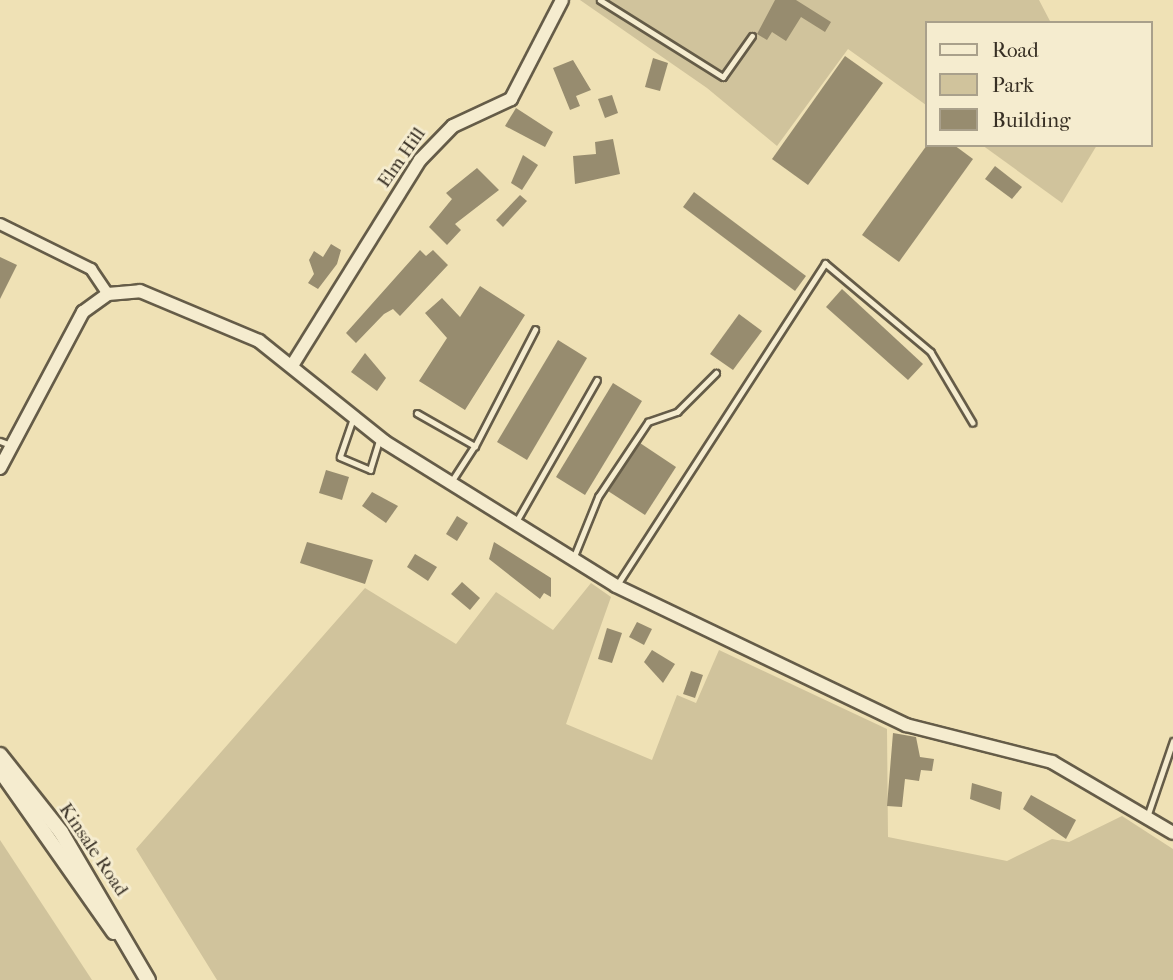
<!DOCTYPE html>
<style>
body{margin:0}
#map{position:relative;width:1173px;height:980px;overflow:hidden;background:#efe1b5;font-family:"IM FELL French Canon",serif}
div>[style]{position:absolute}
.green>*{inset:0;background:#d0c39c}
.building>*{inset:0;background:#978c6f}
.roads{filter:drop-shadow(2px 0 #655c48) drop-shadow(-2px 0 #655c48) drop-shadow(0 2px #655c48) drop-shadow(0 -2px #655c48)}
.service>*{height:4.5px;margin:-2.25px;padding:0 2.25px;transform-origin:2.25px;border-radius:2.25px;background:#f5eccf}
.minor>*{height:10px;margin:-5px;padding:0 5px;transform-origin:5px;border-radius:5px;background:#f5eccf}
.tertiary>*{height:12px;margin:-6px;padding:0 6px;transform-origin:6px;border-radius:6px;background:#f5eccf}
.secondary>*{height:14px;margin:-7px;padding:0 7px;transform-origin:7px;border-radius:7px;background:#f5eccf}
span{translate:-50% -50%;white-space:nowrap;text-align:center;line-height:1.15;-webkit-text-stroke:6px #f5eccf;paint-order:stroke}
.street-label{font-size:19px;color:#372f24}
.legend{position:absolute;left:925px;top:21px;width:228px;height:126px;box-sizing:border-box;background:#f5eccf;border:2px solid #a9a08b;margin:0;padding:9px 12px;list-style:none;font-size:21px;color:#372f24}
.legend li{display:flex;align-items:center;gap:14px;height:35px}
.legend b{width:35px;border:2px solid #a9a08b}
</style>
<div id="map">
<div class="green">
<div style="clip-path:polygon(580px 0,1039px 0,1051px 23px,926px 23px,926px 105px,848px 49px,777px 146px,707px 88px)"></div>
<div style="clip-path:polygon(982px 145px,1097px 145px,1062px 203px)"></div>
<div style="clip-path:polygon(591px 583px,611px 597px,566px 724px,652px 760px,677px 695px,696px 703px,719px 650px,887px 729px,888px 837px,1007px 861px,1052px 839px,1069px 842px,1122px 816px,1173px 849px,1173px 980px,217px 980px,136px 849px,365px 588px,456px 644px,496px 592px,553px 630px)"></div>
<div style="clip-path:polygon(0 840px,92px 980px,0 980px)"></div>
</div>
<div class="building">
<div style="clip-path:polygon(775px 0,796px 0,831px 22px,825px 32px,801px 17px,786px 41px,772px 32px,767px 40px,757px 34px)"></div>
<div style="clip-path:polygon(845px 56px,883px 83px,808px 185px,772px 159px)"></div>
<div style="clip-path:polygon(653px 58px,668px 63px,660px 91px,645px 87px)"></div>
<div style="clip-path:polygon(573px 60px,591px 90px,576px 96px,580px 106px,570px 110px,553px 68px)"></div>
<div style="clip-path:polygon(612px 95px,618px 113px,605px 118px,598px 99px)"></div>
<div style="clip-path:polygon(516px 108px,553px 132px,545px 147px,505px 126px)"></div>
<div style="clip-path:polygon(613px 139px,620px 174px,575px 184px,573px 156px,596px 154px,595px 142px)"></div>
<div style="clip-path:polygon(927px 145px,954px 145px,973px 159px,899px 262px,862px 235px)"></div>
<div style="clip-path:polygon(523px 155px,538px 165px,522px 190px,511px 183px)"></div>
<div style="clip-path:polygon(995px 166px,1022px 187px,1012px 199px,985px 179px)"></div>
<div style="clip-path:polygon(477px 168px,499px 190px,455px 224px,461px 230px,447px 245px,429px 227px,452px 199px,446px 193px)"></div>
<div style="clip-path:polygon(694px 192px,806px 276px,795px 291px,683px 207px)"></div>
<div style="clip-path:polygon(520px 195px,527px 201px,503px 227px,496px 220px)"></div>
<div style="clip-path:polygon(331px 244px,341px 250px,337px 264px,318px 289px,308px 283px,314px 274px,309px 260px,314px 251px,323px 257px)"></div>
<div style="clip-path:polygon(420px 250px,426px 256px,433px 250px,448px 265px,400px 316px,393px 309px,384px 314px,356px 343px,346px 333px)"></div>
<div style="clip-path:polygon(0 257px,17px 265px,0 299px)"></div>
<div style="clip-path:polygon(480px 286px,525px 315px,465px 410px,419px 381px,447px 338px,425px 313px,442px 298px,460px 317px)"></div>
<div style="clip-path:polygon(842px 289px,923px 364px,908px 380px,826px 307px)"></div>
<div style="clip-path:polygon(739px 314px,762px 331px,733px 370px,710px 354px)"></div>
<div style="clip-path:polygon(558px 340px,587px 358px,527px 460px,497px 442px)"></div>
<div style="clip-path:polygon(365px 353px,386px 378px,377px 391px,351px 372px)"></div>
<div style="clip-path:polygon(613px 383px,642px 401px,585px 495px,556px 477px)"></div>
<div style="clip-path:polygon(640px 443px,676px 467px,645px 515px,608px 491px)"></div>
<div style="clip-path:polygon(326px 470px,349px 477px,342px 500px,319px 493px)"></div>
<div style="clip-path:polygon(372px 492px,398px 506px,386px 523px,362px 506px)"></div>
<div style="clip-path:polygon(457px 516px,468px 523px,457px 541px,446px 534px)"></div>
<div style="clip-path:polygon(307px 542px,373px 560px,365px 584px,300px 563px)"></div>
<div style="clip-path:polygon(494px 542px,551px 578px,551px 597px,544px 593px,540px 599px,489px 559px)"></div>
<div style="clip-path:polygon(415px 554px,437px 567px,428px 581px,407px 567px)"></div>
<div style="clip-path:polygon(462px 582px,480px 598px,470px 610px,451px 594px)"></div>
<div style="clip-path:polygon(637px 622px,652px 629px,644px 645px,629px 637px)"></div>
<div style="clip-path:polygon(607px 628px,622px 633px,612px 663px,598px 659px)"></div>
<div style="clip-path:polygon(652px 650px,675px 664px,663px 683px,644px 662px)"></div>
<div style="clip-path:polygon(691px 671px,703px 675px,695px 698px,683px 694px)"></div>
<div style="clip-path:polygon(893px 733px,916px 737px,920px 757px,934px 759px,932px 771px,921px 770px,919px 781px,905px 779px,902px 807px,887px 806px)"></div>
<div style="clip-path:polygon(972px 783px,1002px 792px,1000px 810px,970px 799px)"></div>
<div style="clip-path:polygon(1031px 795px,1076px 820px,1066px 839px,1023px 809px)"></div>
</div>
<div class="roads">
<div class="service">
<div style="left:600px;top:0;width:145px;rotate:32deg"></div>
<div style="left:723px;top:77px;width:50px;rotate:-54.7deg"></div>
<div style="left:417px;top:413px;width:67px;rotate:29.6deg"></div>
<div style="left:475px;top:446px;width:40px;rotate:122.9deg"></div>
<div style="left:353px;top:420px;width:39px;rotate:109deg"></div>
<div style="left:340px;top:457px;width:33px;rotate:23deg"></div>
<div style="left:370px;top:470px;width:31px;rotate:-73deg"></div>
<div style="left:0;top:441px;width:12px;rotate:20deg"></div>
<div style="left:475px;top:446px;width:131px;rotate:-62.7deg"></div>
<div style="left:516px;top:522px;width:163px;rotate:-60.3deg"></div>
<div style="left:573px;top:559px;width:67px;rotate:-68deg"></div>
<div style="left:598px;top:497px;width:90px;rotate:-56.3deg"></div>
<div style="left:648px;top:422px;width:31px;rotate:-19deg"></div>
<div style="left:677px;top:412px;width:55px;rotate:-45deg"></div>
<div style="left:617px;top:585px;width:383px;rotate:-57.1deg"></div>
<div style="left:825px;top:263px;width:138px;rotate:40deg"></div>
<div style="left:931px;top:352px;width:82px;rotate:59.4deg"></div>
<div style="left:1147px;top:817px;width:80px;rotate:-71.1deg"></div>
</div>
<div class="minor">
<div style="left:0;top:224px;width:102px;rotate:26.3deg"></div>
<div style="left:91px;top:269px;width:30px;rotate:56deg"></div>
</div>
<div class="tertiary">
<div style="left:293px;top:364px;width:240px;rotate:-58.1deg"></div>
<div style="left:420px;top:160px;width:47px;rotate:-45.9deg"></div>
<div style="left:453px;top:126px;width:64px;rotate:-25deg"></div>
<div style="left:511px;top:99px;width:111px;rotate:-62.7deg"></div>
<div style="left:0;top:468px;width:177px;rotate:-62deg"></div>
<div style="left:83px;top:312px;width:31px;rotate:-36deg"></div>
<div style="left:108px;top:294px;width:32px;rotate:-5deg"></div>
<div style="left:140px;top:291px;width:129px;rotate:22.8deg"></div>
<div style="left:259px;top:341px;width:161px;rotate:38.7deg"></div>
<div style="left:385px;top:442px;width:272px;rotate:31.9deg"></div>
<div style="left:616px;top:586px;width:322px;rotate:25.6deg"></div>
<div style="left:906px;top:725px;width:151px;rotate:14.2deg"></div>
<div style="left:1052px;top:762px;width:140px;rotate:30.4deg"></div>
</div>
<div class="secondary">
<div style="left:0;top:755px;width:98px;rotate:51.6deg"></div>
<div style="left:61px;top:832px;width:172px;rotate:59.6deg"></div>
<div style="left:0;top:770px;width:198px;rotate:54.9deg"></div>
</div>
</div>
<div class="street-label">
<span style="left:402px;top:158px;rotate:-55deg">Elm Hill</span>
<span style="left:93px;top:850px;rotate:56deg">Kinsale Road</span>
</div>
<ul class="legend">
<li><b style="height:9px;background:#f5eccf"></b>Road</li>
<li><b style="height:19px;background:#d0c39c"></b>Park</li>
<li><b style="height:19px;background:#978c6f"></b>Building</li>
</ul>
</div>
